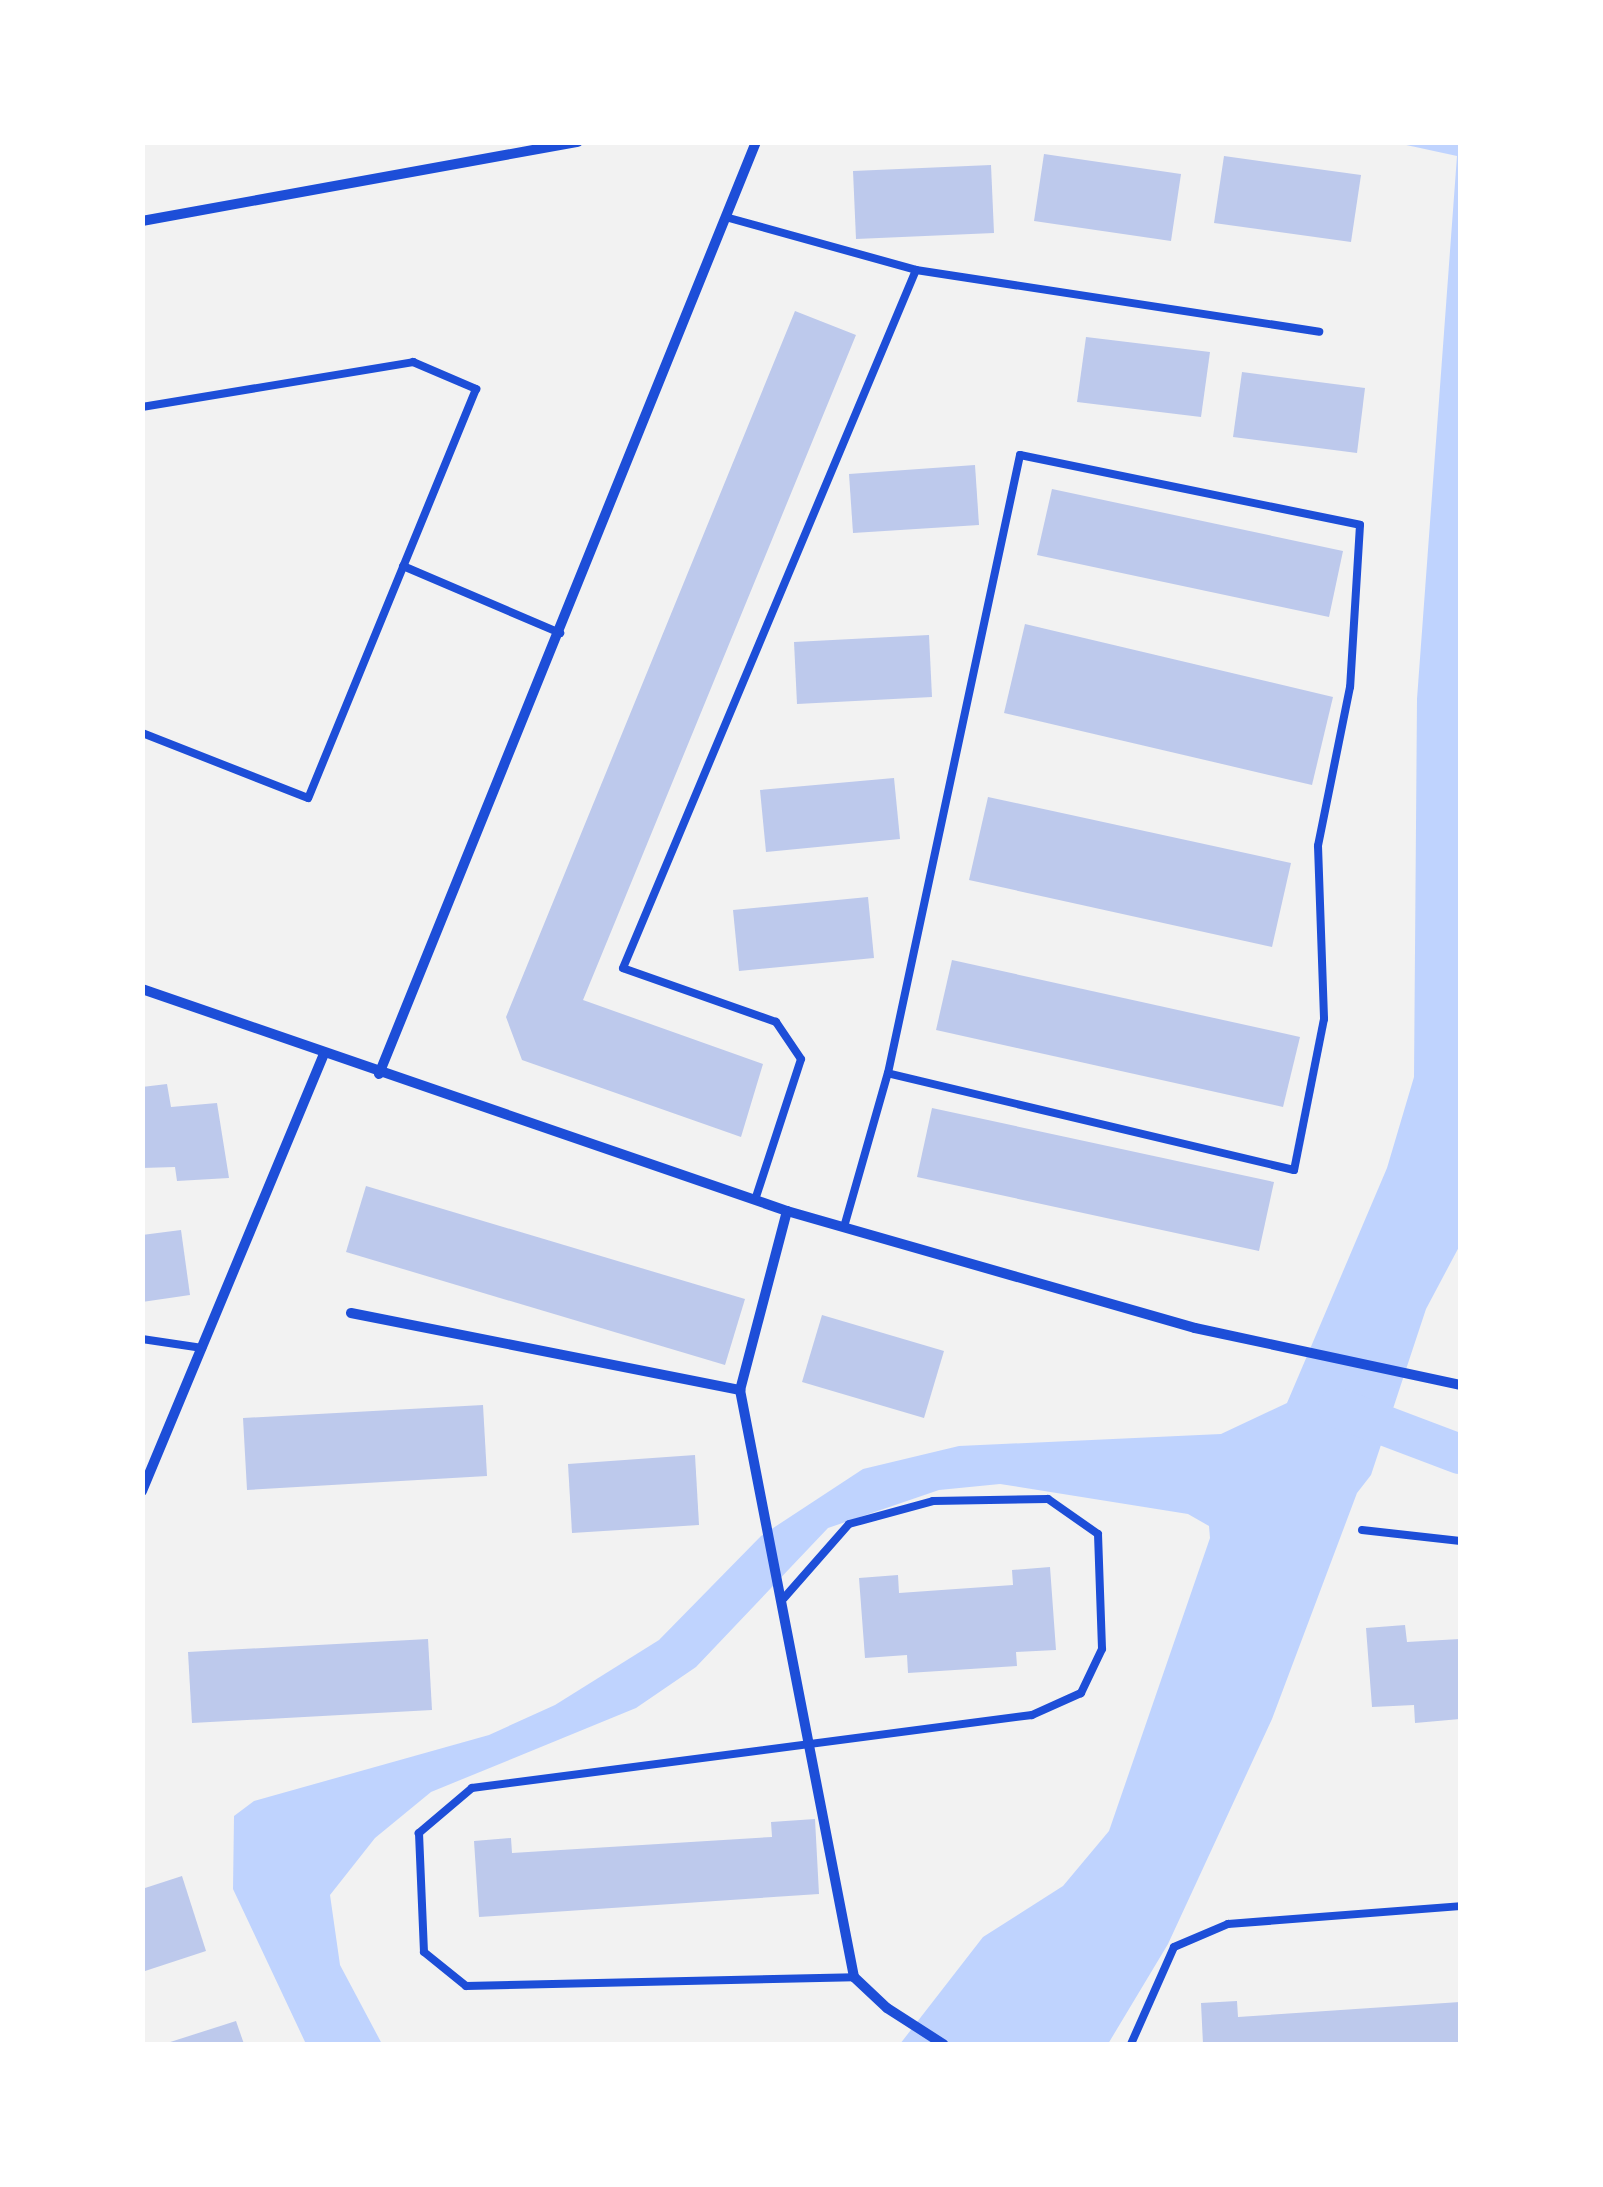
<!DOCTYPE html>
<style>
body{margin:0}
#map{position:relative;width:1603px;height:2187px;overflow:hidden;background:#f2f2f2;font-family:"Noto Sans",sans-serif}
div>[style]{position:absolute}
.water>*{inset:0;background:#bfd3fe}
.canal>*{height:40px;margin:-20px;padding:0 20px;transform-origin:20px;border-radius:20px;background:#bfd3fe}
.building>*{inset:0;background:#bdc9ec}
.service>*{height:8px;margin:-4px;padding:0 4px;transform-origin:4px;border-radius:4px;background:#1d4ed8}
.minor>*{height:10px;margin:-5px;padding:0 5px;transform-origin:5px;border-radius:5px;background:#1d4ed8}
span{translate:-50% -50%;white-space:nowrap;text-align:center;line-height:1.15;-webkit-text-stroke:8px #fff;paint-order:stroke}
.frame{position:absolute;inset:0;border:145px solid #fff;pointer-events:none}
</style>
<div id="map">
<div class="water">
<div style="clip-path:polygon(1397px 143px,1460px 143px,1460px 1245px,1426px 1309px,1371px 1475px,1357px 1493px,1272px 1719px,1168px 1944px,1108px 2044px,900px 2044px,983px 1937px,1063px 1886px,1109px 1831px,1210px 1538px,1209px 1526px,1188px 1514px,1000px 1484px,939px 1490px,828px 1528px,696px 1667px,636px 1708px,431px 1792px,375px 1838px,330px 1895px,340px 1965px,382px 2044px,306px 2044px,233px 1889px,234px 1816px,254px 1801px,489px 1735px,555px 1705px,659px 1640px,761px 1536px,863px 1469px,959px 1446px,1221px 1434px,1287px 1403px,1387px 1168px,1414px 1077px,1417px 699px,1457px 156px)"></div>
</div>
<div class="canal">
<div style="left:1338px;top:1408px;width:130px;rotate:20.7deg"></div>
</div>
<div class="building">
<div style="clip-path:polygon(1044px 154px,1181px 174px,1171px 241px,1034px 221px)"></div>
<div style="clip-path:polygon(1224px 156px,1361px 175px,1351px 242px,1214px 223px)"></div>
<div style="clip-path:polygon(991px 165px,994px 233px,856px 239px,853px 171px)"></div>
<div style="clip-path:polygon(795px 311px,856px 335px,583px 1000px,763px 1064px,741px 1137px,522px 1060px,506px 1017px)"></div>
<div style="clip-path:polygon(1086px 337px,1210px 352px,1201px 417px,1077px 402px)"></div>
<div style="clip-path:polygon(1242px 372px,1365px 388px,1357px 453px,1233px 437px)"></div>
<div style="clip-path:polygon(975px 465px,979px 525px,853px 533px,849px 474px)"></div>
<div style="clip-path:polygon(1052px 489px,1343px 551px,1329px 617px,1037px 555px)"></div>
<div style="clip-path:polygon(1025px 624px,1333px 697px,1312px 785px,1004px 713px)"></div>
<div style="clip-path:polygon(929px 635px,932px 697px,797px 704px,794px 642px)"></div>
<div style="clip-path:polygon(894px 778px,900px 839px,766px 852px,760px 790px)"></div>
<div style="clip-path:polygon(988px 797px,1291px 863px,1272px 947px,969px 880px)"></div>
<div style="clip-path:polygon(868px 897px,874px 958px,739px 971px,733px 910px)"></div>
<div style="clip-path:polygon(952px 960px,1300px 1037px,1283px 1107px,936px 1030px)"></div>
<div style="clip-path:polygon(167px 1084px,171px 1107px,217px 1103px,229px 1178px,177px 1181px,175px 1167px,142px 1168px,142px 1087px)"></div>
<div style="clip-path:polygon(932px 1108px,1274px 1182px,1259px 1251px,917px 1177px)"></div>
<div style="clip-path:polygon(366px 1186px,745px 1299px,725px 1365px,346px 1252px)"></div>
<div style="clip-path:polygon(181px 1230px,190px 1295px,142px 1302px,142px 1235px)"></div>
<div style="clip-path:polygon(822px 1315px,944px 1351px,924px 1418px,802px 1382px)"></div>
<div style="clip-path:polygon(483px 1405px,487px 1476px,247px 1490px,243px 1418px)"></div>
<div style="clip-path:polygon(695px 1455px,699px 1525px,572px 1533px,568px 1464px)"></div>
<div style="clip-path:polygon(1050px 1567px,1056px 1650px,1016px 1652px,1017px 1666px,908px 1673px,907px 1655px,865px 1658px,859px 1578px,898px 1575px,899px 1593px,1013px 1585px,1012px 1570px)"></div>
<div style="clip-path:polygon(1405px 1625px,1407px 1642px,1460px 1639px,1460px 1719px,1415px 1723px,1414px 1705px,1372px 1707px,1366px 1628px)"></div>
<div style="clip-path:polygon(428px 1639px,432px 1710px,192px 1723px,188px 1652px)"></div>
<div style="clip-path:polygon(815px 1819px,819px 1894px,479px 1917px,474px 1841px,511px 1838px,512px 1853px,772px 1837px,771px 1822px)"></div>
<div style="clip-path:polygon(182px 1876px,206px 1951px,142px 1972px,142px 1889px)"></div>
<div style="clip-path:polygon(1237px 2001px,1238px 2017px,1460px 2002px,1460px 2044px,1203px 2044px,1201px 2003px)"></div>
<div style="clip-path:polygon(236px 2021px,244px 2044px,164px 2044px)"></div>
</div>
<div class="service">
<div style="left:729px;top:218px;width:194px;rotate:15.5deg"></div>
<div style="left:916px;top:270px;width:408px;rotate:8.7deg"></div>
<div style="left:142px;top:407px;width:275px;rotate:-9.4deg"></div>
<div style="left:413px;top:362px;width:69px;rotate:23.2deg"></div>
<div style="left:476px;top:389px;width:442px;rotate:112.3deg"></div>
<div style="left:308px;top:798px;width:178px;rotate:-158.6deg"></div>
<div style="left:403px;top:566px;width:171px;rotate:23.1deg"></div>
<div style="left:755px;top:1200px;width:148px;rotate:-71.9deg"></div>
<div style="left:801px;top:1059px;width:45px;rotate:-124deg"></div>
<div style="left:776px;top:1022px;width:162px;rotate:-160.6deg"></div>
<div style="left:623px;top:968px;width:757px;rotate:-67.23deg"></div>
<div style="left:844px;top:1227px;width:160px;rotate:-74.1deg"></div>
<div style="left:888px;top:1073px;width:632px;rotate:-77.94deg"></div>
<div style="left:1020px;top:455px;width:347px;rotate:11.6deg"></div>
<div style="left:1360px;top:525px;width:162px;rotate:93.5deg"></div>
<div style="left:1350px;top:687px;width:162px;rotate:101.4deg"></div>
<div style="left:1318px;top:846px;width:173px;rotate:88deg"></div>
<div style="left:1324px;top:1019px;width:154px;rotate:101.2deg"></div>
<div style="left:1294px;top:1170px;width:417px;rotate:-166.6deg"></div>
<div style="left:142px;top:1339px;width:61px;rotate:8.5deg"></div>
<div style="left:1362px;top:1530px;width:99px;rotate:6.4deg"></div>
<div style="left:784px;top:1598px;width:98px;rotate:-48.7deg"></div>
<div style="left:849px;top:1524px;width:87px;rotate:-15.3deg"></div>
<div style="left:933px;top:1501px;width:115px;rotate:-1deg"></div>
<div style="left:1048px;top:1499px;width:61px;rotate:35deg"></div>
<div style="left:1098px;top:1534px;width:115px;rotate:88deg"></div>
<div style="left:1102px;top:1649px;width:49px;rotate:115.5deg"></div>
<div style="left:1081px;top:1693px;width:54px;rotate:155.8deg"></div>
<div style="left:1032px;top:1715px;width:565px;rotate:172.57deg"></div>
<div style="left:472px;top:1788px;width:70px;rotate:139.7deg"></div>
<div style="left:419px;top:1833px;width:119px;rotate:87.6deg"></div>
<div style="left:424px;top:1952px;width:54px;rotate:39deg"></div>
<div style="left:466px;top:1986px;width:388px;rotate:-1.3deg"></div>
<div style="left:1131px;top:2044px;width:106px;rotate:-66.1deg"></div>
<div style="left:1174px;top:1947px;width:59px;rotate:-23.1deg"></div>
<div style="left:1228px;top:1924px;width:233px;rotate:-4.4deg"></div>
</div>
<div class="minor">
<div style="left:142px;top:221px;width:443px;rotate:-10.3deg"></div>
<div style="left:142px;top:989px;width:682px;rotate:18.99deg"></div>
<div style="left:787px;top:1211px;width:424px;rotate:16deg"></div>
<div style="left:1195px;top:1328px;width:271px;rotate:12.1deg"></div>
<div style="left:379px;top:1074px;width:1005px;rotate:-67.98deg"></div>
<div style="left:787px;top:1211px;width:185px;rotate:104.7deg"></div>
<div style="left:740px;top:1390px;width:598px;rotate:79.01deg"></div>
<div style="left:854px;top:1977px;width:45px;rotate:43.2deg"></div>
<div style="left:887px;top:2008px;width:67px;rotate:32.7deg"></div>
<div style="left:351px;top:1313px;width:397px;rotate:11.2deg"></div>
<div style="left:142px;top:1491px;width:473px;rotate:-67.4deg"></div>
</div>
<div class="frame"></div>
</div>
